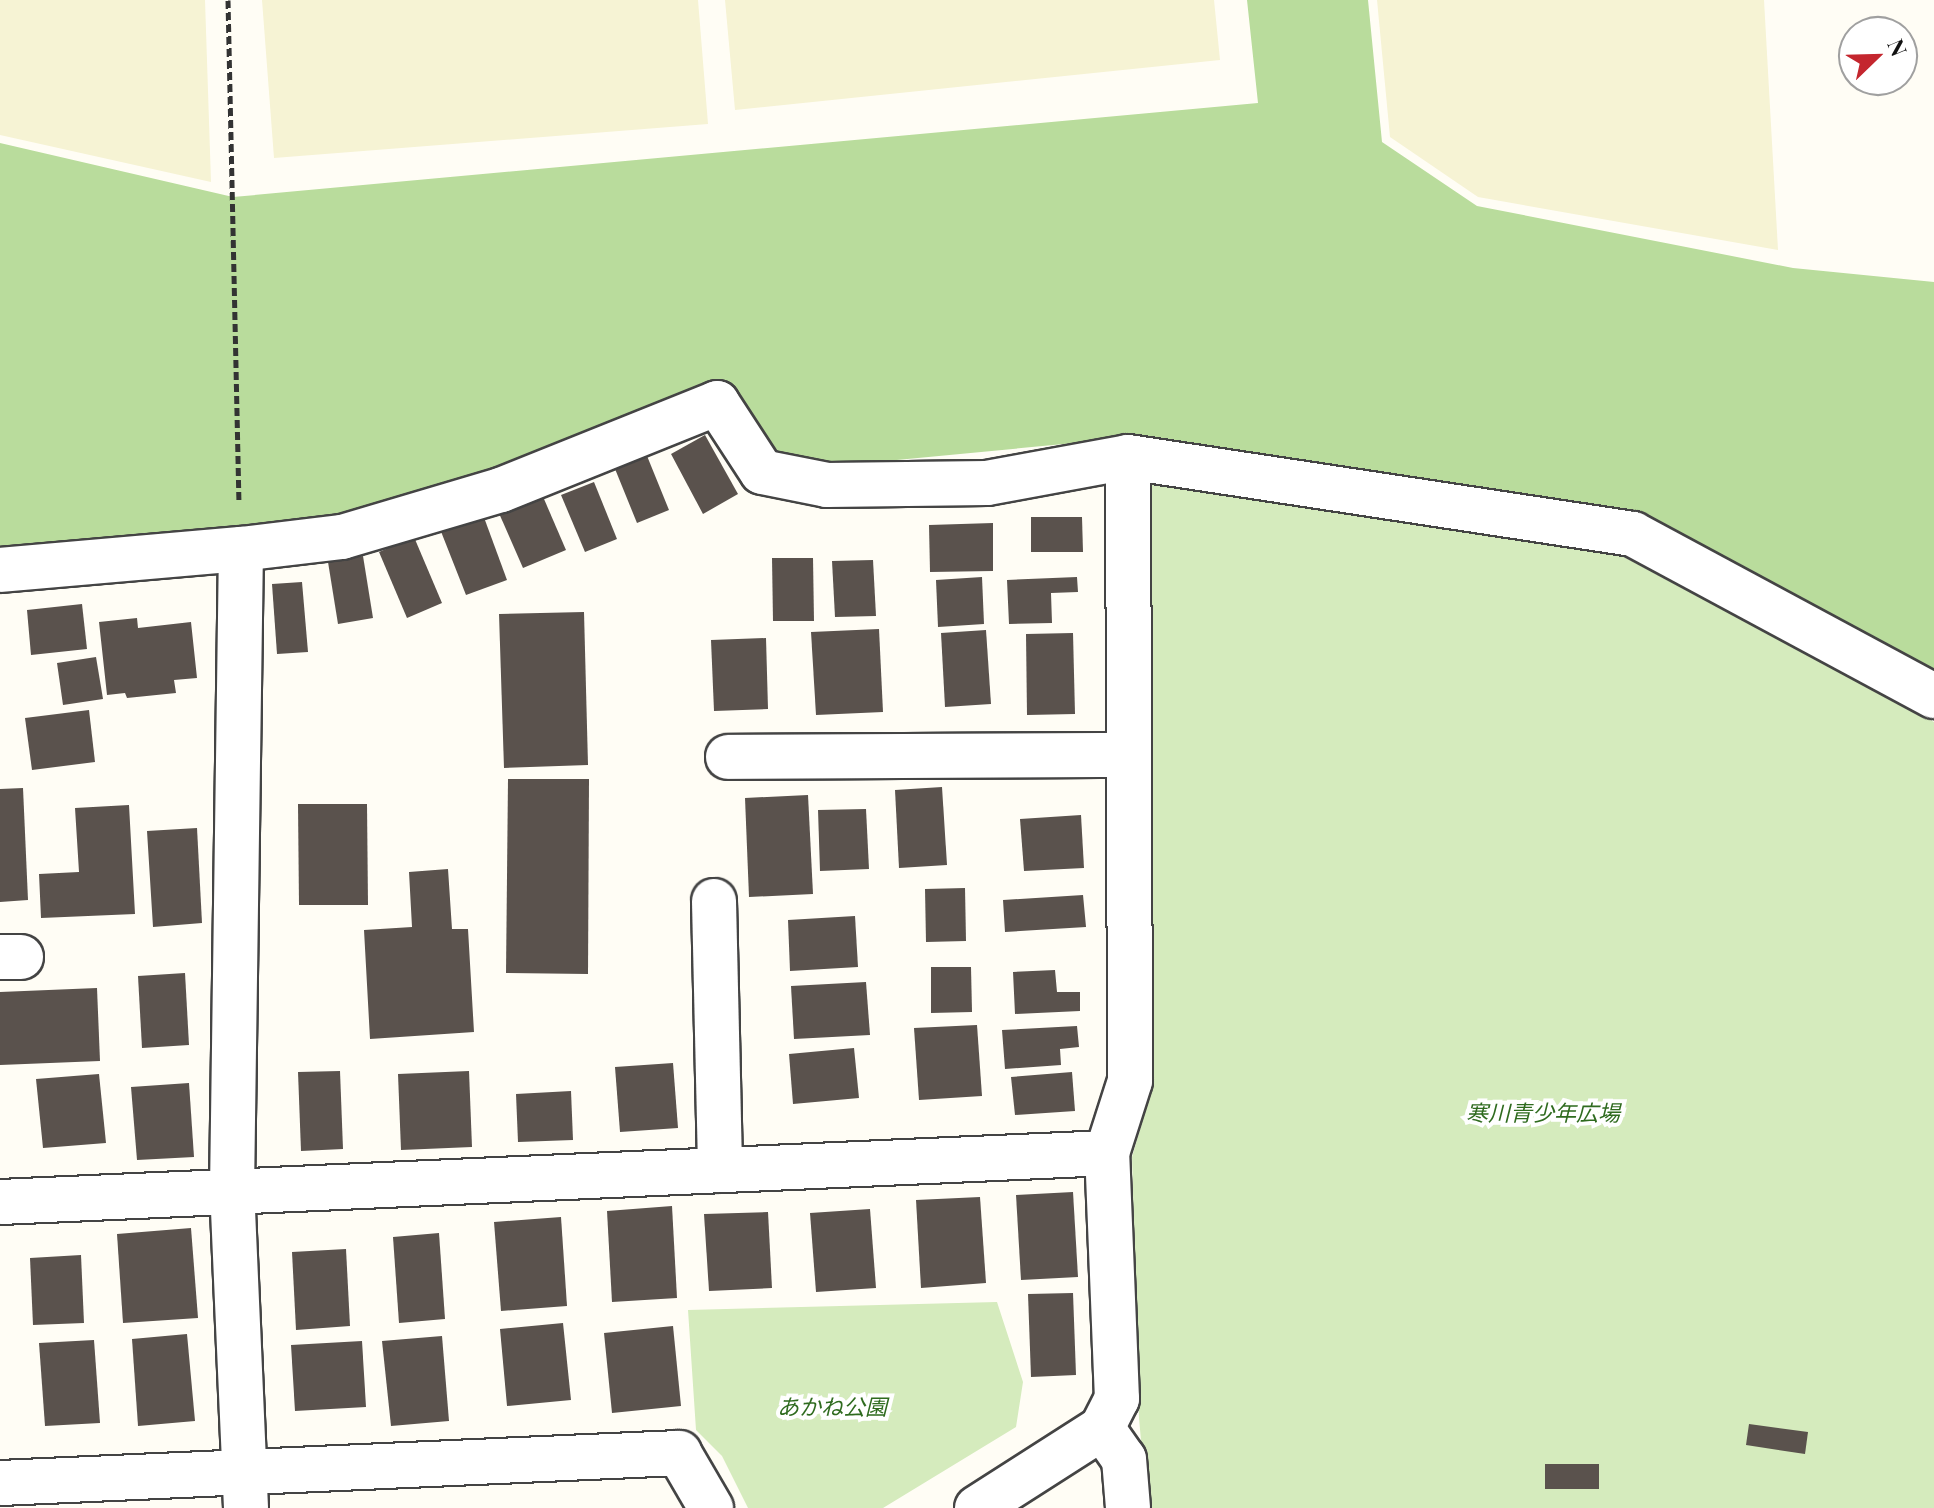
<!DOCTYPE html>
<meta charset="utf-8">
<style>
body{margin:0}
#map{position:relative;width:1934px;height:1508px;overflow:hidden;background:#fffdf5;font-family:"Playfair Display","Noto Sans JP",serif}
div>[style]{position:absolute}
.farmland>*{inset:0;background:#f6f3d4}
.green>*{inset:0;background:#d5ebbd}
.forest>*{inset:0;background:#b9dc9c}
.building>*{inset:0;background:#5a524d}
.path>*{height:5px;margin-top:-2.5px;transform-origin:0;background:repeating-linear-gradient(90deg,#333 0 8px,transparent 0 12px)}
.roads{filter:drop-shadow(2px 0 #444) drop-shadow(-2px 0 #444) drop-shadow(0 2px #444) drop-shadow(0 -2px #444)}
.minor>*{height:44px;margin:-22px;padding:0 22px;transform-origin:22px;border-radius:22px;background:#fff}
span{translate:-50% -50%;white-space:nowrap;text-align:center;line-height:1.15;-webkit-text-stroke:8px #fff;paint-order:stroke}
.park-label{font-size:22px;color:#2f6b1f;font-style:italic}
.north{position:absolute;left:1838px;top:16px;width:80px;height:80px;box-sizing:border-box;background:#fff;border:2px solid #a0a0a0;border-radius:50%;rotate:67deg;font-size:22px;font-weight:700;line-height:32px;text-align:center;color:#111}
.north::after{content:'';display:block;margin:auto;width:28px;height:36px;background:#c4262e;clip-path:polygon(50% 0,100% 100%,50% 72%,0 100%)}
</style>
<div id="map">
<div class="farmland">
<div style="clip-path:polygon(0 0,205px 0,211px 182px,0 135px)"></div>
<div style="clip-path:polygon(262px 0,698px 0,708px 124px,274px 158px)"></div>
<div style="clip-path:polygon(725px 0,1214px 0,1220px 60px,735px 110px)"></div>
<div style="clip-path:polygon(1377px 0,1764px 0,1778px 250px,1478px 197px,1390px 137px)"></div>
</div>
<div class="green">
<div style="clip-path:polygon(1150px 481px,1622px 556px,1934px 722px,1934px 1508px,1147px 1508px,1139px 1418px,1132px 1157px,1152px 1088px)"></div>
<div style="clip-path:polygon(997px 1302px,1023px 1382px,1016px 1427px,883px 1508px,748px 1508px,722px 1456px,696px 1430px,688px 1310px)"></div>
</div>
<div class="forest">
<div style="clip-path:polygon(1247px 0,1368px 0,1382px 142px,1477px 206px,1793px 268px,1934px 282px,1934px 677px,1631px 514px,1127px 438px,823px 467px,774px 456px,723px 388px,488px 472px,336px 518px,240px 531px,0 548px,0 143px,233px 197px,1258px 103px)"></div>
</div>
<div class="building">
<div style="clip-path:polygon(705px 435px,738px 494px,703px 514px,671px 454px)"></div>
<div style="clip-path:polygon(645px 451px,669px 510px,637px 523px,613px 464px)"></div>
<div style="clip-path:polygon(594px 482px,617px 539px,585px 552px,561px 495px)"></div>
<div style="clip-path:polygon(541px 492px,566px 550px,523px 568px,498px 511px)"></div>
<div style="clip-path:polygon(482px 512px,507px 580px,466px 595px,440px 529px)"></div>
<div style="clip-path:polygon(1031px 517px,1082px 517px,1083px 552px,1031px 552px)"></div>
<div style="clip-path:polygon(993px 523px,993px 571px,930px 572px,929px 525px)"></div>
<div style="clip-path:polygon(414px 537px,442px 603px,407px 618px,379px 552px)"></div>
<div style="clip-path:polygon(363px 556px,373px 618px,338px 624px,328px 562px)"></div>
<div style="clip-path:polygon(772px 558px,813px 558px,814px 621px,773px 621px)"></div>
<div style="clip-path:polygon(873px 560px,876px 616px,835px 617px,832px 561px)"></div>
<div style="clip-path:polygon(982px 577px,984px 624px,938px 627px,936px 580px)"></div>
<div style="clip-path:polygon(1077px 577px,1078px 592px,1051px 593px,1052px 623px,1009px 624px,1007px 580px)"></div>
<div style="clip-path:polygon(302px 582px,308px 652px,277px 654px,272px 584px)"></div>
<div style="clip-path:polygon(82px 604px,87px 649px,31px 655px,27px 610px)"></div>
<div style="clip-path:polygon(584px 612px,588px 765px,504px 768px,499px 614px)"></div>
<div style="clip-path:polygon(137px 618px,138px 628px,191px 622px,197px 678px,174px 680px,176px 693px,127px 698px,125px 693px,107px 695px,99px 622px)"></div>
<div style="clip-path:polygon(879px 629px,883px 712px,816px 715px,811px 632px)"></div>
<div style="clip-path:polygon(986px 630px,991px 704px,945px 707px,941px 633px)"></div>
<div style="clip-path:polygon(1073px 633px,1075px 714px,1027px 715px,1026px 634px)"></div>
<div style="clip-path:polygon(766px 638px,768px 709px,714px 711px,711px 640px)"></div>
<div style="clip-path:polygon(96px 657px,103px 699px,63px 705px,57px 663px)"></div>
<div style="clip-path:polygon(89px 710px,95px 762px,32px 770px,25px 718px)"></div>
<div style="clip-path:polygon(508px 779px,589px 779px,588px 974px,506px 973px)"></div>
<div style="clip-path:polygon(942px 787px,947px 865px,899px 868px,895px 790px)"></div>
<div style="clip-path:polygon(23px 788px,28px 900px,0 902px,0 789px)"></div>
<div style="clip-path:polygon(808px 795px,813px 894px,749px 897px,745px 798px)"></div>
<div style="clip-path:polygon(298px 804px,367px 804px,368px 905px,299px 905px)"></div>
<div style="clip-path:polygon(129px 805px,135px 914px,41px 918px,39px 874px,79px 872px,75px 808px)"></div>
<div style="clip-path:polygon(866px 809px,869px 869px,820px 871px,818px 810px)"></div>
<div style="clip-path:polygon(1081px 815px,1084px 868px,1024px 871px,1020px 819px)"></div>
<div style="clip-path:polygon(197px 828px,202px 923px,153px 927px,147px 831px)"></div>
<div style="clip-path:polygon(448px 869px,452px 929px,468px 929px,474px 1032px,370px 1039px,364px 930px,412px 927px,409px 872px)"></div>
<div style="clip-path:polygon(965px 888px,966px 941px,926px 942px,925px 889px)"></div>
<div style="clip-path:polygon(1083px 895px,1086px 927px,1005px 932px,1003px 900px)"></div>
<div style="clip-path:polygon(855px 916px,858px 967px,790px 971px,788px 920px)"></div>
<div style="clip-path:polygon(931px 967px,971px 967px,972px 1012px,931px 1013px)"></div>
<div style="clip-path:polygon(1055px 970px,1057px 992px,1080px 992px,1080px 1011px,1015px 1014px,1013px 972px)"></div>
<div style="clip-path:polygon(185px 973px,189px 1045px,142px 1048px,138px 976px)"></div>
<div style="clip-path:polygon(866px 982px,870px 1035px,794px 1039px,791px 986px)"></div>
<div style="clip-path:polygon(97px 988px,100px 1061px,0 1065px,0 992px)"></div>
<div style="clip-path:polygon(977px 1025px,982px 1096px,919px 1100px,914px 1028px)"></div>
<div style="clip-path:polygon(1077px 1026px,1079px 1047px,1060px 1049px,1061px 1065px,1005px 1069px,1002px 1030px)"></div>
<div style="clip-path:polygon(854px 1048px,859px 1098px,793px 1104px,789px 1054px)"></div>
<div style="clip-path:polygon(673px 1063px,678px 1128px,620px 1132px,615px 1067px)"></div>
<div style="clip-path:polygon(340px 1071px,343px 1149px,301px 1151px,298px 1072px)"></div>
<div style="clip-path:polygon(469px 1071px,472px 1147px,401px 1150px,398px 1074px)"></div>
<div style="clip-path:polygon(1072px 1072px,1075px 1111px,1015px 1115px,1011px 1077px)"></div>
<div style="clip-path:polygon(99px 1074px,106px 1143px,43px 1148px,36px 1079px)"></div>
<div style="clip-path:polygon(189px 1083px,194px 1157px,137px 1160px,131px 1087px)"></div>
<div style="clip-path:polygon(571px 1091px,573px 1140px,518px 1142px,516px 1094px)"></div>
<div style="clip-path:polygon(1073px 1192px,1078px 1277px,1021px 1280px,1016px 1195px)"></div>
<div style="clip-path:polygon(980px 1197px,986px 1283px,921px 1288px,916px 1200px)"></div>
<div style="clip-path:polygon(672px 1206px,677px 1298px,612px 1302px,607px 1211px)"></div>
<div style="clip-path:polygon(870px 1209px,876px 1288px,816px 1292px,810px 1213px)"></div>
<div style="clip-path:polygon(768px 1212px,772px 1288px,709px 1291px,704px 1214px)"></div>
<div style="clip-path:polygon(561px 1217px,567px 1306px,501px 1311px,494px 1222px)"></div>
<div style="clip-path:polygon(191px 1228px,198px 1318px,123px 1323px,117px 1234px)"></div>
<div style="clip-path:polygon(439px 1233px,445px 1319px,399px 1323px,393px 1237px)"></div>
<div style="clip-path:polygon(346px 1249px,350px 1326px,296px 1330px,292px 1252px)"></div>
<div style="clip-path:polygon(81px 1255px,84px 1323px,33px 1325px,30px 1258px)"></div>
<div style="clip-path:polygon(1073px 1293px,1076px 1375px,1031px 1377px,1028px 1294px)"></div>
<div style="clip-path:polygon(563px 1323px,571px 1400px,507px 1406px,500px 1329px)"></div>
<div style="clip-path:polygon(673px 1326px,681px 1406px,612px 1413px,604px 1333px)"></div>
<div style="clip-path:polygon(187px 1334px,195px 1421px,138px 1426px,132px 1339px)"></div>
<div style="clip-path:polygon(442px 1336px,449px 1421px,391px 1426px,382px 1341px)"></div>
<div style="clip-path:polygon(94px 1340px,100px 1423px,45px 1426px,39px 1343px)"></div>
<div style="clip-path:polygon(362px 1341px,366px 1407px,295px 1411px,291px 1345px)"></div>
<div style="clip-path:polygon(1749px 1424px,1808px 1432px,1805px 1454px,1746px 1445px)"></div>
<div style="clip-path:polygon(1545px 1464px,1599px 1464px,1599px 1489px,1545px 1489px)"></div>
</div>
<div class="path">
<div style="left:228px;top:0;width:503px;rotate:88.75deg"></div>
</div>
<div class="roads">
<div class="minor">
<div style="left:0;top:570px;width:242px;rotate:-5deg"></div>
<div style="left:728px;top:757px;width:400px;rotate:-0.3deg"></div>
<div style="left:714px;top:901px;width:269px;rotate:88.7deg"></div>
<div style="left:0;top:957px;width:21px"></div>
<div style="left:0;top:1202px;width:1108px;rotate:-2.53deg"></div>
<div style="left:1102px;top:1428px;width:38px;rotate:55deg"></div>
<div style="left:1124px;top:1459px;width:49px;rotate:85.3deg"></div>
<div style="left:0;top:1483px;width:680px;rotate:-2.53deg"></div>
<div style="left:679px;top:1453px;width:64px;rotate:59.8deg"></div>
<div style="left:246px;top:1508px;width:317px;rotate:-92.5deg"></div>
<div style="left:232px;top:1191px;width:642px;rotate:-89.2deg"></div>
<div style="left:241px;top:549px;width:102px;rotate:-6.8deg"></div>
<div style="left:342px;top:537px;width:166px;rotate:-16.5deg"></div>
<div style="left:501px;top:490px;width:233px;rotate:-21.9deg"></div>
<div style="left:717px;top:403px;width:82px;rotate:56.9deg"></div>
<div style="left:762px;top:472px;width:66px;rotate:11.3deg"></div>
<div style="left:827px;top:485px;width:160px;rotate:-0.7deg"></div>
<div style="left:987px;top:483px;width:143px;rotate:-10.4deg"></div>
<div style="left:977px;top:1508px;width:148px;rotate:-32.6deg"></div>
<div style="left:1102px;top:1428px;width:33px;rotate:-63deg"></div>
<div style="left:1117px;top:1399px;width:246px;rotate:-92.3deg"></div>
<div style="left:1107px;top:1153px;width:76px;rotate:-72.3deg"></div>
<div style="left:1130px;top:1081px;width:624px;rotate:-90.18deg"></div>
<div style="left:1128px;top:457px;width:511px;rotate:8.67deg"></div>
<div style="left:1633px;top:534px;width:342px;rotate:28.3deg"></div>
</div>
</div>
<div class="park-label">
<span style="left:1543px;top:1113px">寒川青少年広場</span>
<span style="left:832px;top:1407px">あかね公園</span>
</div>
<div class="north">N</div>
</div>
